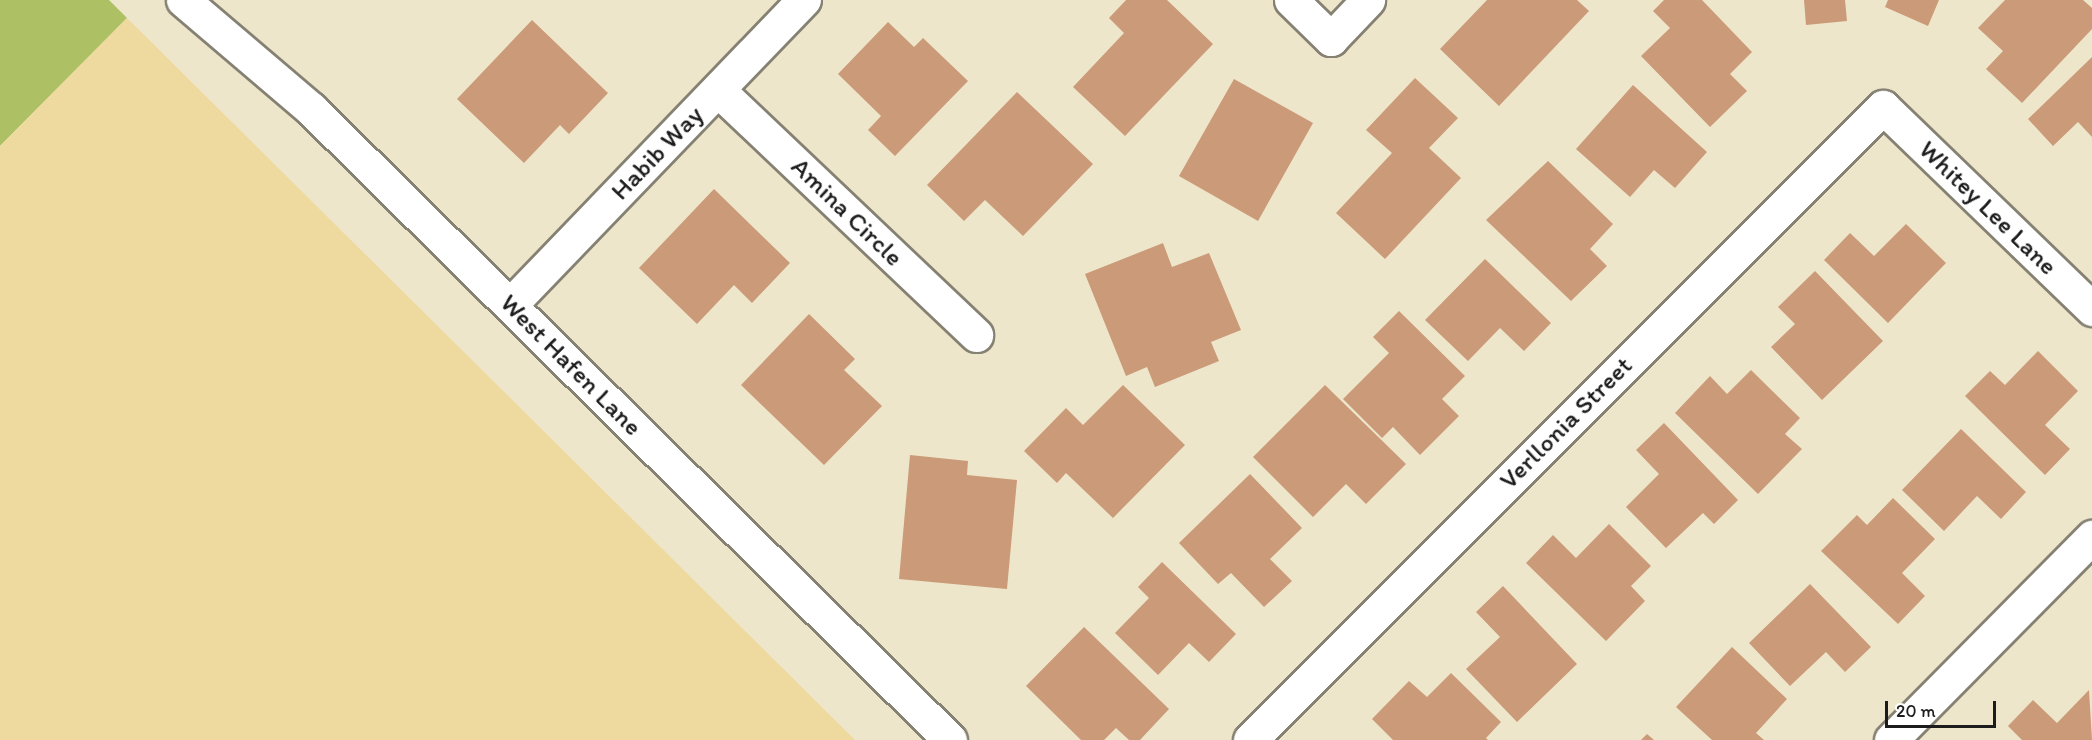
<!DOCTYPE html>
<style>
body{margin:0}
#map{position:relative;width:2092px;height:740px;overflow:hidden;background:#eee6ca;font-family:Itim,sans-serif}
div>[style]{position:absolute}
.green>*{inset:0;background:#aec064}
.sand>*{inset:0;background:#eeda9e}
.building>*{inset:0;background:#cb9a78}
.roads{filter:drop-shadow(2px 0 #858173) drop-shadow(-2px 0 #858173) drop-shadow(0 2px #858173) drop-shadow(0 -2px #858173)}
.minor>*{height:33px;margin:-16.5px;padding:0 16.5px;transform-origin:16.5px;border-radius:16.5px;background:#fff}
.secondary>*{height:33px;margin:-16.5px;padding:0 16.5px;transform-origin:16.5px;border-radius:16.5px;background:#fff}
span{translate:-50% -50%;white-space:nowrap;text-align:center;line-height:1.15;-webkit-text-stroke:4.5px #fff;paint-order:stroke}
.street-label{font-size:26px;color:#1c1c1c}
.scale{position:absolute;left:1885px;top:701px;width:111px;height:27px;box-sizing:border-box;border:3px solid #1c1c1c;border-top:0;padding-left:8px;font-size:18px;line-height:21px;white-space:nowrap;color:#1c1c1c;-webkit-text-stroke:4px #fff;paint-order:stroke}
</style>
<div id="map">
<div class="green">
<div style="clip-path:polygon(0 0,109px 0,127px 18px,0 146px)"></div>
</div>
<div class="sand">
<div style="clip-path:polygon(127px 18px,855px 740px,0 740px,0 146px)"></div>
</div>
<div class="building">
<div style="clip-path:polygon(1126px 0,1167px 0,1213px 44px,1125px 136px,1073px 87px,1124px 33px,1109px 18px)"></div>
<div style="clip-path:polygon(1487px 0,1577px 0,1589px 11px,1499px 106px,1440px 49px)"></div>
<div style="clip-path:polygon(1664px 0,1702px 0,1752px 52px,1730px 74px,1747px 91px,1710px 127px,1641px 56px,1670px 28px,1653px 11px)"></div>
<div style="clip-path:polygon(1804px 0,1845px 0,1847px 21px,1806px 25px)"></div>
<div style="clip-path:polygon(1888px 0,1939px 0,1928px 26px,1885px 7px)"></div>
<div style="clip-path:polygon(2005px 0,2083px 0,2092px 8px,2092px 29px,2022px 103px,1986px 69px,2003px 51px,1978px 28px)"></div>
<div style="clip-path:polygon(532px 20px,608px 93px,569px 134px,560px 125px,524px 163px,457px 99px)"></div>
<div style="clip-path:polygon(888px 22px,914px 47px,923px 38px,968px 81px,895px 156px,868px 130px,881px 116px,838px 74px)"></div>
<div style="clip-path:polygon(2092px 57px,2092px 137px,2078px 122px,2053px 146px,2028px 119px)"></div>
<div style="clip-path:polygon(1415px 78px,1458px 118px,1429px 148px,1461px 178px,1385px 259px,1336px 213px,1392px 153px,1366px 130px)"></div>
<div style="clip-path:polygon(1234px 79px,1313px 123px,1258px 221px,1179px 176px)"></div>
<div style="clip-path:polygon(1633px 85px,1707px 152px,1675px 188px,1654px 170px,1630px 197px,1576px 149px)"></div>
<div style="clip-path:polygon(1017px 92px,1093px 164px,1023px 236px,985px 200px,964px 221px,927px 185px)"></div>
<div style="clip-path:polygon(1548px 161px,1613px 224px,1590px 249px,1607px 266px,1571px 301px,1486px 220px)"></div>
<div style="clip-path:polygon(714px 189px,790px 263px,752px 303px,734px 285px,697px 324px,639px 268px)"></div>
<div style="clip-path:polygon(1906px 224px,1946px 263px,1888px 323px,1824px 260px,1850px 233px,1874px 256px)"></div>
<div style="clip-path:polygon(1163px 243px,1172px 267px,1209px 253px,1241px 330px,1211px 342px,1219px 361px,1155px 387px,1147px 367px,1126px 376px,1085px 274px)"></div>
<div style="clip-path:polygon(1485px 259px,1551px 323px,1524px 351px,1500px 328px,1468px 361px,1425px 320px)"></div>
<div style="clip-path:polygon(1815px 271px,1883px 341px,1822px 400px,1771px 347px,1795px 324px,1778px 307px)"></div>
<div style="clip-path:polygon(1399px 311px,1465px 376px,1442px 399px,1459px 416px,1420px 455px,1393px 427px,1382px 438px,1343px 399px,1389px 353px,1373px 337px)"></div>
<div style="clip-path:polygon(809px 314px,855px 359px,844px 370px,882px 406px,824px 465px,741px 385px)"></div>
<div style="clip-path:polygon(2038px 351px,2078px 391px,2045px 425px,2070px 449px,2045px 475px,1965px 396px,1990px 371px,2005px 385px)"></div>
<div style="clip-path:polygon(1751px 370px,1800px 418px,1785px 434px,1802px 449px,1758px 494px,1675px 413px,1710px 376px,1727px 394px)"></div>
<div style="clip-path:polygon(1123px 385px,1185px 445px,1113px 518px,1066px 473px,1057px 483px,1024px 451px,1066px 408px,1083px 425px)"></div>
<div style="clip-path:polygon(1325px 385px,1406px 464px,1366px 504px,1346px 484px,1313px 517px,1253px 457px)"></div>
<div style="clip-path:polygon(1664px 423px,1738px 500px,1714px 524px,1703px 513px,1666px 548px,1626px 507px,1659px 474px,1636px 450px)"></div>
<div style="clip-path:polygon(1961px 429px,2026px 492px,2001px 519px,1977px 496px,1944px 531px,1902px 490px)"></div>
<div style="clip-path:polygon(910px 455px,968px 461px,967px 475px,1017px 480px,1007px 589px,899px 579px)"></div>
<div style="clip-path:polygon(1250px 474px,1302px 528px,1270px 559px,1292px 581px,1264px 607px,1231px 573px,1218px 584px,1179px 543px)"></div>
<div style="clip-path:polygon(1893px 498px,1935px 539px,1902px 573px,1925px 596px,1898px 624px,1821px 551px,1857px 515px,1867px 525px)"></div>
<div style="clip-path:polygon(1609px 524px,1651px 566px,1631px 586px,1645px 601px,1606px 641px,1526px 563px,1553px 535px,1576px 558px)"></div>
<div style="clip-path:polygon(1162px 562px,1236px 634px,1209px 662px,1189px 643px,1158px 675px,1115px 633px,1149px 598px,1138px 587px)"></div>
<div style="clip-path:polygon(1810px 584px,1871px 647px,1845px 672px,1826px 652px,1790px 686px,1749px 643px)"></div>
<div style="clip-path:polygon(1503px 586px,1577px 664px,1517px 722px,1466px 669px,1500px 637px,1476px 612px)"></div>
<div style="clip-path:polygon(1084px 627px,1169px 709px,1140px 740px,1129px 740px,1116px 728px,1104px 740px,1081px 740px,1026px 686px)"></div>
<div style="clip-path:polygon(1732px 647px,1787px 699px,1756px 733px,1764px 740px,1712px 740px,1676px 707px)"></div>
<div style="clip-path:polygon(1451px 673px,1501px 722px,1486px 738px,1488px 740px,1393px 740px,1372px 719px,1409px 681px,1427px 697px)"></div>
<div style="clip-path:polygon(2089px 690px,2092px 740px,2022px 740px,2008px 726px,2033px 700px,2057px 723px)"></div>
<div style="clip-path:polygon(1647px 734px,1654px 740px,1641px 740px)"></div>
</div>
<div class="roads">
<div class="minor">
<div style="left:1291px;top:0;width:56px;rotate:44.3deg"></div>
<div style="left:1331px;top:39px;width:54px;rotate:-46.5deg"></div>
<div style="left:718px;top:90px;width:356px;rotate:43.5deg"></div>
<div style="left:510px;top:305px;width:424px;rotate:-46.1deg"></div>
<div style="left:1250px;top:740px;width:895px;rotate:-45deg"></div>
<div style="left:1883px;top:107px;width:291px;rotate:44deg"></div>
<div style="left:1891px;top:740px;width:286px;rotate:-45.3deg"></div>
</div>
<div class="secondary">
<div style="left:183px;top:0;width:168px;rotate:40.4deg"></div>
<div style="left:311px;top:109px;width:898px;rotate:44.64deg"></div>
</div>
</div>
<div class="street-label">
<span style="left:657px;top:153px;rotate:-46deg">Habib Way</span>
<span style="left:1988px;top:208px;rotate:44deg">Whitey Lee Lane</span>
<span style="left:847px;top:212px;rotate:44deg">Amina Circle</span>
<span style="left:571px;top:365px;rotate:45deg">West Hafen Lane</span>
<span style="left:1566px;top:423px;rotate:-45deg">Verllonia Street</span>
</div>
<div class="scale">20 m</div>
</div>
